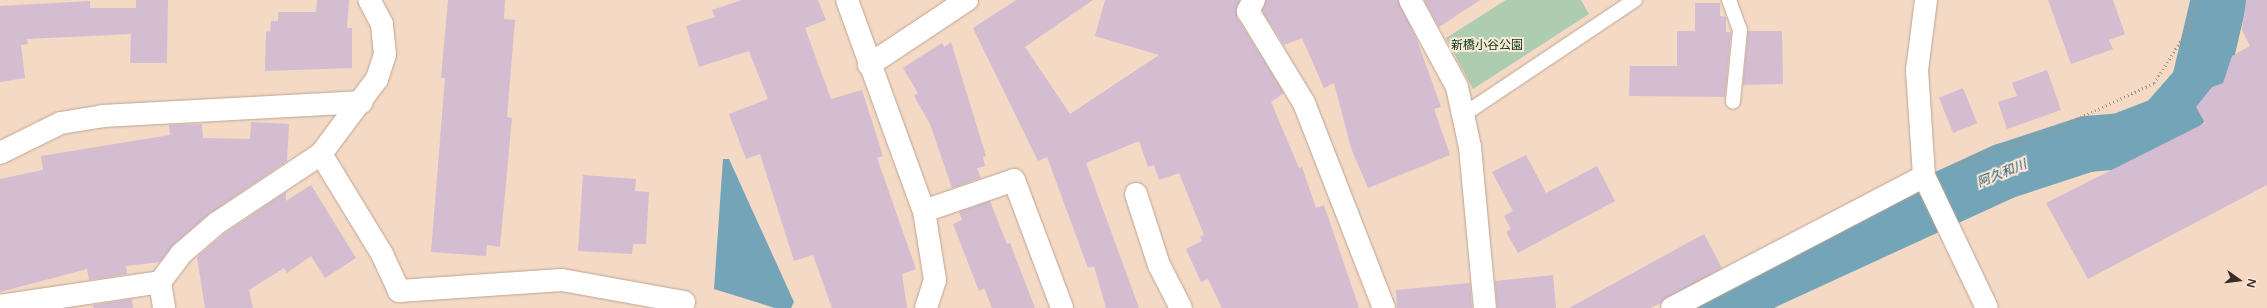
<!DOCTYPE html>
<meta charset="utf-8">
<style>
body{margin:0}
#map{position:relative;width:2267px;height:308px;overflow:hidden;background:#f4d9c5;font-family:"Varela Round","Noto Sans JP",sans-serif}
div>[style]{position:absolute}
.green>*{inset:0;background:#adccb0}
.water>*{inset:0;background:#73a4b7}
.river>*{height:56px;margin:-28px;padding:0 28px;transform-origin:28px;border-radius:28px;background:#73a4b7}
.building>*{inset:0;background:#d4bcd1;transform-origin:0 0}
.path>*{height:2.5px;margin-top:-1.25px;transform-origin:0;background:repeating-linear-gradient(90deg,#a59283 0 1px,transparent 0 4px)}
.roads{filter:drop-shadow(0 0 1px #bda491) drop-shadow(0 0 1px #bda491)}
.service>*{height:14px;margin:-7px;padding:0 7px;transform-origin:7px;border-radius:7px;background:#fff}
.minor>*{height:22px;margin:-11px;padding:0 11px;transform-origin:11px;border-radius:11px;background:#fff}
span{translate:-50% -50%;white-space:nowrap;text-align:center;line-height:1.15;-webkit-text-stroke:4px #fde7d7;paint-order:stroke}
.park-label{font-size:12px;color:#003a11}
.water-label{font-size:13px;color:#1d5d72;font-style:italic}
.north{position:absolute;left:2219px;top:260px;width:40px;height:40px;-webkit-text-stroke:3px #fde7d7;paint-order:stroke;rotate:104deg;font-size:11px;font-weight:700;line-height:16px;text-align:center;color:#372d26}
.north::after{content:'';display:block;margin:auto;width:14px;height:18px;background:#372d26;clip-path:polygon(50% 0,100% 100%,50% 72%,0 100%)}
</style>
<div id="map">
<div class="green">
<div style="clip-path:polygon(1506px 0,1581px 0,1589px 14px,1473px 89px,1446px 38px)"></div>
</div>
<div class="water">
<div style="clip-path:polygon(723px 159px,729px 159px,794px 302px,791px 308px,775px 308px,714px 289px)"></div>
</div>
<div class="river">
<div style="left:1723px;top:308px;width:45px;rotate:-33.3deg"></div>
<div style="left:1761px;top:283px;width:268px;rotate:-24.7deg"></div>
<div style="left:2005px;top:171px;width:86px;rotate:-18.2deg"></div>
<div style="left:2087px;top:144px;width:34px;rotate:-5deg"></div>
<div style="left:2121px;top:141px;width:47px;rotate:-21.1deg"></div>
<div style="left:2165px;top:124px;width:52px;rotate:-48.9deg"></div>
<div style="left:2199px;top:85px;width:87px;rotate:-76.8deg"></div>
</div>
<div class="building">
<div style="clip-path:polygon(136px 0,168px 0,167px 63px,130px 63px,131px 34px,27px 39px,28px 44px,21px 45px,25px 78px,0 82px,0 6px,90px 1px,90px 8px,136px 8px)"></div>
<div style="clip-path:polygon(317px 0,349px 0,347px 28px,352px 28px,352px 68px,265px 71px,266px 31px,270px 32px,271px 21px,278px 21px,278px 12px,316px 12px)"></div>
<div style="clip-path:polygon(448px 0,505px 0,504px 19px,515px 20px,507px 117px,512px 118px,500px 247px,487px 245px,486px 256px,431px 252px,445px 78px,441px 78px)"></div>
<div style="clip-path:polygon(742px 0,818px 0,826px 20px,805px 28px,831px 99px,862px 90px,883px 156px,877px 158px,916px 269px,902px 274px,907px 308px,832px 308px,813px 255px,794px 261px,760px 154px,746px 159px,729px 114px,768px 99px,749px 51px,699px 67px,686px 26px,715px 17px,712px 10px)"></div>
<div style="clip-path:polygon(1016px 0,1093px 0,1025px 47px,1070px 114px,1159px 55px,1095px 36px,1105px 0,1240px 0,1237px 17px,1284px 93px,1271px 102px,1299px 168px,1302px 167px,1316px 208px,1324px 205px,1359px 308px,1222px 308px,1208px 279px,1201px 282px,1186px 249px,1202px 241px,1200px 237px,1204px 235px,1179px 173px,1159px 180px,1154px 165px,1148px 167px,1139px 141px,1086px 163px,1139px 308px,1106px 308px,1094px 266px,1088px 268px,1047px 157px,1038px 161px,973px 28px)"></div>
<div style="clip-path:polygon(1266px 0,1398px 0,1417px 40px,1441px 107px,1434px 109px,1450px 155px,1368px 188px,1351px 148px,1334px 83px,1324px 88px,1302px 38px,1284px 45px,1262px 11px)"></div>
<div style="clip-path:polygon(1424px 0,1480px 0,1439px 27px)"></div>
<div style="clip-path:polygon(2048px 0,2113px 0,2125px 34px,2109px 40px,2113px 49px,2071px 64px)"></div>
<div style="clip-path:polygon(2246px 0,2267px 0,2267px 185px,2088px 279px,2046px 203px,2205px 123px,2196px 107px,2212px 87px,2223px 83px,2232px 56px,2250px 46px,2242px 30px)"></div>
<div style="clip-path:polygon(1695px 3px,1720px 3px,1720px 16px,1726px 17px,1726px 32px,1731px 32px,1725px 97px,1629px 96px,1630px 66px,1677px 66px,1677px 31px,1695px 31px)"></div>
<div style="clip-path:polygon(1748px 31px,1782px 31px,1783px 84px,1743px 85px)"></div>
<div style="clip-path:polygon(951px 42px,986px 156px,983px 157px,985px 166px,977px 168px,981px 178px,952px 188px,930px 124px,914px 96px,918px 93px,903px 68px,942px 43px,944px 47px)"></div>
<div style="clip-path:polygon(2047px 70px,2061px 110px,2007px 129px,1998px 102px,2017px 96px,2012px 83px)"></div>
<div style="left:1963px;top:88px;width:38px;height:26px;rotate:68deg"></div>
<div style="clip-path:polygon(251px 122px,289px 124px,287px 161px,209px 214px,173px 245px,160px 262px,126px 266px,127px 274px,89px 280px,87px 269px,0 292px,0 179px,43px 170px,41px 156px,170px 135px,169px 125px,202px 124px,203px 138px,250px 139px)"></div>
<div style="clip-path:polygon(1526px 155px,1546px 193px,1597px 166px,1615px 201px,1518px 253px,1506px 232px,1511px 229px,1504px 216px,1513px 211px,1492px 172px)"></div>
<div style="clip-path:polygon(583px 175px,636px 179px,635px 191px,649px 192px,646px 244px,633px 244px,632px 254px,578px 251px)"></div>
<div style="clip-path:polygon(311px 185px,356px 258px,325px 278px,311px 256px,287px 273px,284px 268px,249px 290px,253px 308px,205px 308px,197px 257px,225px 233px,286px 192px,286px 201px)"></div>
<div style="clip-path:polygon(990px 201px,1007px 244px,1010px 243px,1035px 308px,992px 308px,984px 288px,979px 291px,953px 224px,962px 220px,959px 212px)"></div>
<div style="clip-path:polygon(1704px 234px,1722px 268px,1661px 303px,1650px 308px,1569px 308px)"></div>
<div style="clip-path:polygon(1553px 275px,1556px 308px,1497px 308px,1495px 281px)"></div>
<div style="clip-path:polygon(1470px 283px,1472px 308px,1397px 308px,1396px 290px)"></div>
<div style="clip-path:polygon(132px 299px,133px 308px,94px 308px,93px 305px)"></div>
</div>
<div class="path">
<div style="left:1951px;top:166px;width:110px;rotate:-19.6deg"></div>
<div style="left:2055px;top:129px;width:109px;rotate:-24.9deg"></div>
<div style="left:2154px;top:83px;width:60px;rotate:-57.9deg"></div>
<div style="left:2186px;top:32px;width:34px;rotate:-73deg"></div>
</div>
<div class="roads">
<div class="service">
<div style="left:1729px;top:0;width:32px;rotate:70deg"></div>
<div style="left:1740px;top:30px;width:72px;rotate:95.6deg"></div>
<div style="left:1463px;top:115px;width:207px;rotate:-33.8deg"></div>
</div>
<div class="minor">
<div style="left:847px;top:0;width:225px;rotate:70deg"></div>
<div style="left:924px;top:211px;width:70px;rotate:80.9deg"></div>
<div style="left:935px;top:280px;width:29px;rotate:108deg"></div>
<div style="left:1254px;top:0;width:13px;rotate:119deg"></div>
<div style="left:1248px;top:11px;width:108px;rotate:58.7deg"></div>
<div style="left:1304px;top:103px;width:220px;rotate:68.7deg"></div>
<div style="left:1410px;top:0;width:99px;rotate:61.6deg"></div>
<div style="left:1457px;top:87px;width:61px;rotate:77.8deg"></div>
<div style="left:1470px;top:147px;width:162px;rotate:84.7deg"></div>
<div style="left:1926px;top:0;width:71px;rotate:97.3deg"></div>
<div style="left:1917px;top:70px;width:106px;rotate:86.2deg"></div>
<div style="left:1924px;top:176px;width:146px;rotate:64.5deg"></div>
<div style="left:869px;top:65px;width:118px;rotate:-33.6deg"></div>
<div style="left:0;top:153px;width:68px;rotate:-26.2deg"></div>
<div style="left:61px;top:123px;width:44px;rotate:-9.2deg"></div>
<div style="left:104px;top:116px;width:258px;rotate:-3.1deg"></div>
<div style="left:321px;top:154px;width:117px;rotate:58.6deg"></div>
<div style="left:382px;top:254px;width:41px;rotate:65.3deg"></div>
<div style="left:399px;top:291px;width:163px;rotate:-3.9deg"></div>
<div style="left:562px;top:280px;width:124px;rotate:10.2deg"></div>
<div style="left:1136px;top:194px;width:75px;rotate:72.1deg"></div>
<div style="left:1159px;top:265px;width:48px;rotate:62.9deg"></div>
<div style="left:924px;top:211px;width:95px;rotate:-19deg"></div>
<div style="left:1014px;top:180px;width:137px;rotate:69.4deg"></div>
<div style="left:160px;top:282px;width:26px;rotate:81deg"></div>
<div style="left:0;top:306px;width:162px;rotate:-8.5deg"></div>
<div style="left:160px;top:282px;width:35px;rotate:-53deg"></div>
<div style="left:181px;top:254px;width:48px;rotate:-40.7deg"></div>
<div style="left:217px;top:223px;width:125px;rotate:-33.6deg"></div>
<div style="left:321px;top:154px;width:94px;rotate:-53.3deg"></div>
<div style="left:377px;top:79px;width:26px;rotate:-72deg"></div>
<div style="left:385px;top:54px;width:30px;rotate:-96deg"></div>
<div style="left:382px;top:24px;width:27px;rotate:-118deg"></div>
<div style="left:1672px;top:308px;width:284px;rotate:-27.6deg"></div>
</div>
</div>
<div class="park-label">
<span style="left:1487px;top:46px">新橋小谷公園</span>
</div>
<div class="water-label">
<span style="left:2002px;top:174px;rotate:-22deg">阿久和川</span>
</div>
<div class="north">N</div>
</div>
